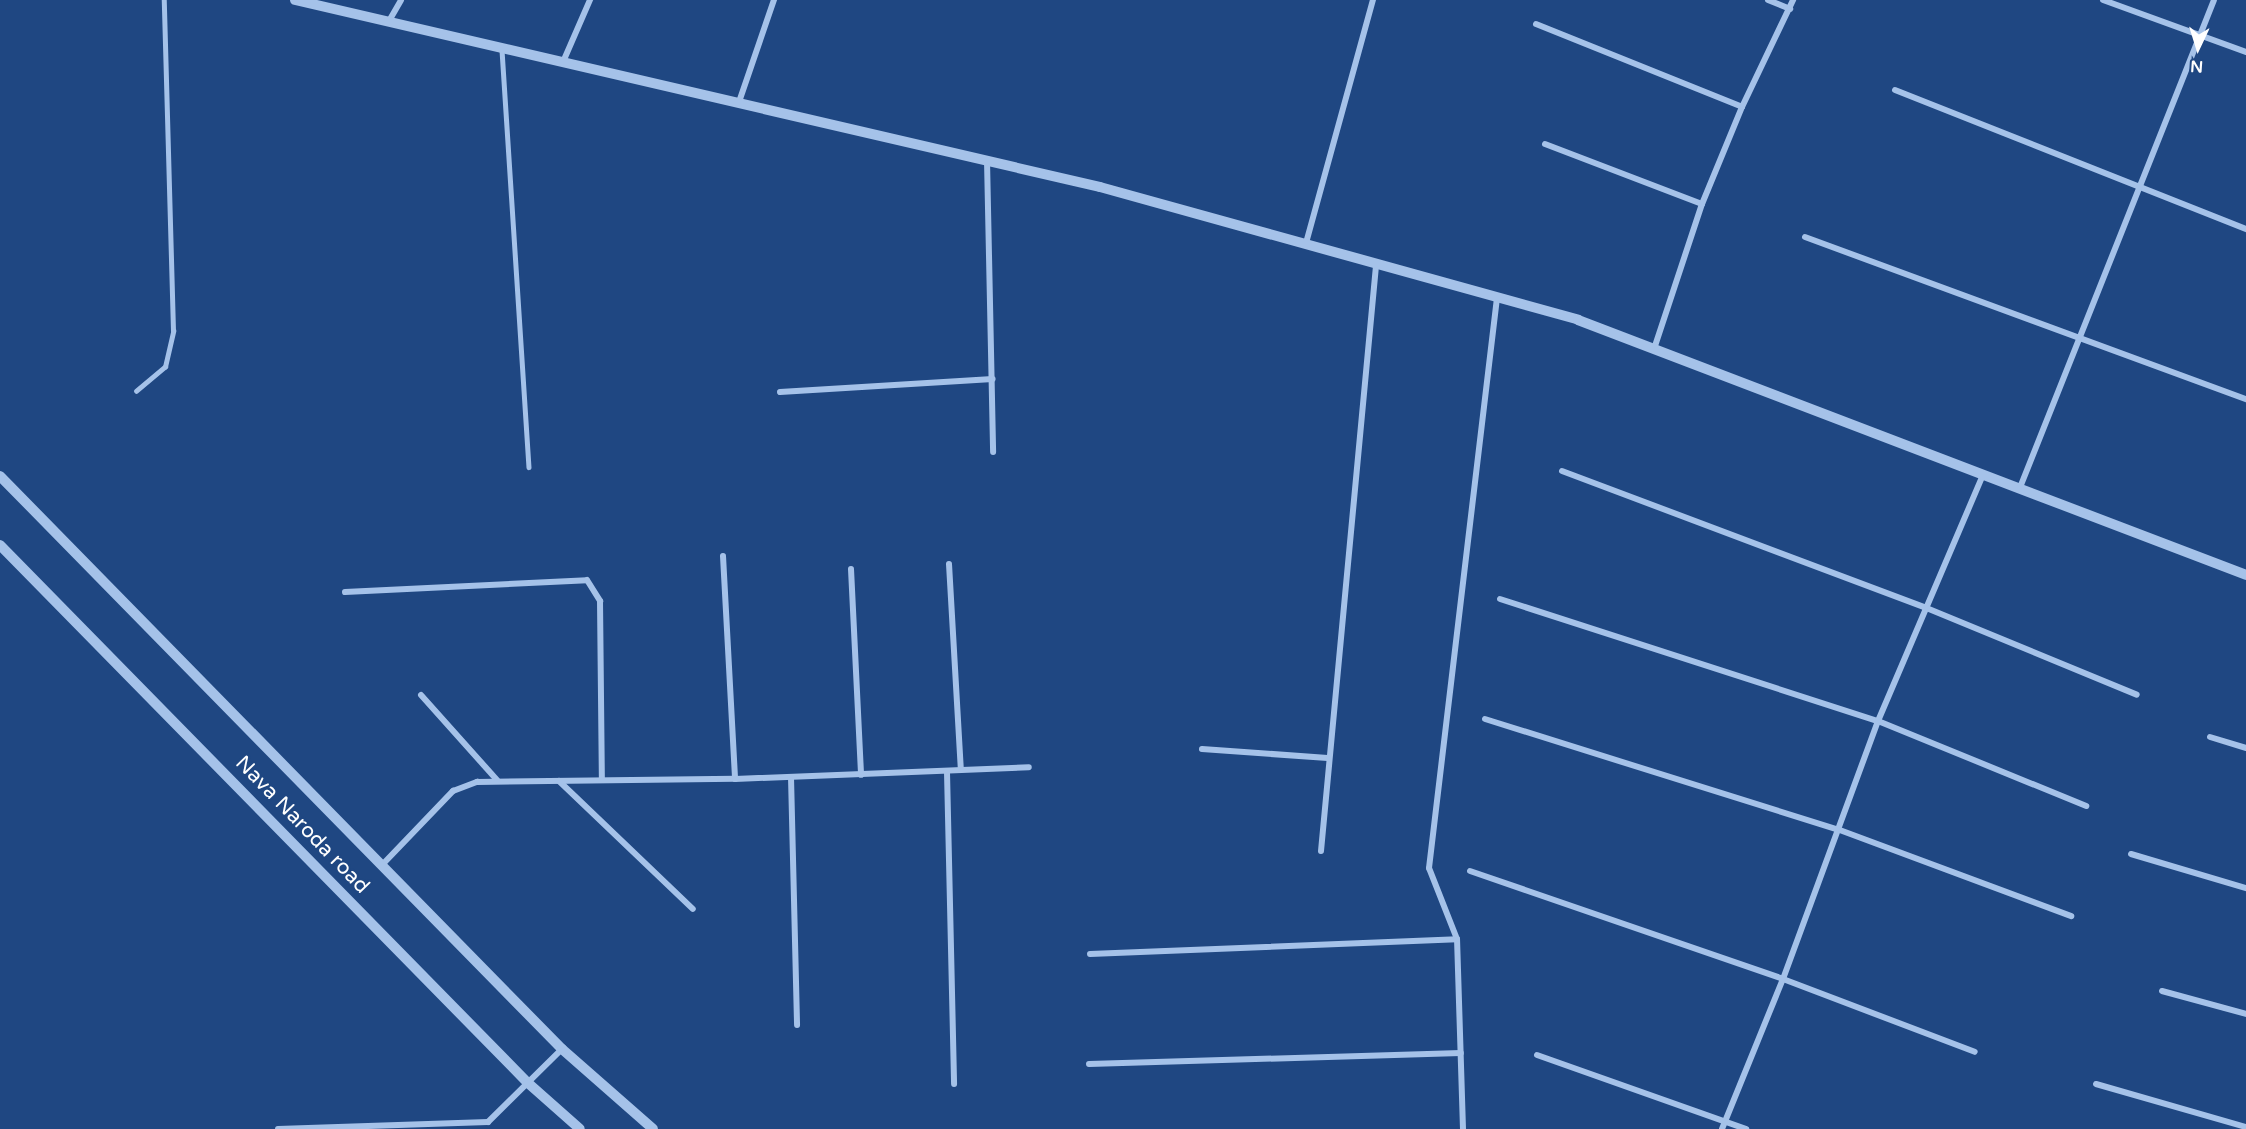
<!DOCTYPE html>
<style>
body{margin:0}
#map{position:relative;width:2246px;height:1129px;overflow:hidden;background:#1f4782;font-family:"Varela Round",sans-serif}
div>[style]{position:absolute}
.service>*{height:4.5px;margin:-2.25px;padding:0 2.25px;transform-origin:2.25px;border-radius:2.25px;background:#a5c2e9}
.minor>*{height:6px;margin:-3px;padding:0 3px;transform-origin:3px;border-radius:3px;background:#a5c2e9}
.tertiary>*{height:10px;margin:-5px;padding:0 5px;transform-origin:5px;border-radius:5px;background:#a5c2e9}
span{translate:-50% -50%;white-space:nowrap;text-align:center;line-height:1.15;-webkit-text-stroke:4.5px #1f4782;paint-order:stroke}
.street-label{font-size:21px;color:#fff}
.north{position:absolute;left:2168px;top:18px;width:60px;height:60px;-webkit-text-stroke:4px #1f4782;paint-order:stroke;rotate:184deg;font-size:16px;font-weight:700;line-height:24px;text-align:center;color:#fff}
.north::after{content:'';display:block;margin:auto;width:21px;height:27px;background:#fff;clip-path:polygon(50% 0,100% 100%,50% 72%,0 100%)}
</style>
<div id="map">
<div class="service">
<div style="left:502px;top:50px;width:418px;rotate:86.3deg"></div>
<div style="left:136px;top:391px;width:38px;rotate:-40deg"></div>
<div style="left:165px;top:367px;width:37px;rotate:-77deg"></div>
<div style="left:173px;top:331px;width:331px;rotate:-91.6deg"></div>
</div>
<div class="minor">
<div style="left:1768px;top:0;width:24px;rotate:22deg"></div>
<div style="left:2103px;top:0;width:152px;rotate:20deg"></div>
<div style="left:389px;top:21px;width:24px;rotate:-60deg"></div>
<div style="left:1536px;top:24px;width:222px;rotate:21.9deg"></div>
<div style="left:563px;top:62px;width:68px;rotate:-66.5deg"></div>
<div style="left:1895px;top:90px;width:378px;rotate:21.6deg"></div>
<div style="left:739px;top:102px;width:108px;rotate:-71.1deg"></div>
<div style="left:1545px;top:144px;width:168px;rotate:20.9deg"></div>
<div style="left:987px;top:160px;width:292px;rotate:88.8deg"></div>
<div style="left:1805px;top:237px;width:470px;rotate:20.2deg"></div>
<div style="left:1306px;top:243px;width:252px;rotate:-74.6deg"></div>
<div style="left:1654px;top:349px;width:153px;rotate:-71.7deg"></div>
<div style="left:1702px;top:204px;width:105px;rotate:-67.6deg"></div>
<div style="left:1742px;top:107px;width:119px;rotate:-64.5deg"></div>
<div style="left:780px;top:392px;width:213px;rotate:-3.5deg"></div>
<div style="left:1562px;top:471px;width:387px;rotate:20.6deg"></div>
<div style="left:1924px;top:607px;width:230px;rotate:22.4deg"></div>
<div style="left:2019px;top:490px;width:527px;rotate:-68.3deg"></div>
<div style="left:723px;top:556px;width:223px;rotate:86.9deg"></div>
<div style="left:949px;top:564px;width:206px;rotate:86.7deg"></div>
<div style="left:851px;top:569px;width:206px;rotate:87.2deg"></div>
<div style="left:345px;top:592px;width:242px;rotate:-2.8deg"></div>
<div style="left:587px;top:580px;width:25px;rotate:58deg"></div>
<div style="left:600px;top:601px;width:179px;rotate:89.4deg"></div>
<div style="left:1500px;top:599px;width:397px;rotate:17.9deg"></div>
<div style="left:1878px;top:721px;width:225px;rotate:22.2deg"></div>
<div style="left:421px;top:695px;width:114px;rotate:48.2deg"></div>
<div style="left:1485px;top:719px;width:369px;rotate:17.4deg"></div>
<div style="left:1837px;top:829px;width:250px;rotate:20.4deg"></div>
<div style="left:2210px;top:737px;width:38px;rotate:17deg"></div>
<div style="left:1202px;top:749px;width:126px;rotate:4.1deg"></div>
<div style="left:947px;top:772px;width:312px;rotate:88.7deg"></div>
<div style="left:791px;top:777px;width:248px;rotate:88.6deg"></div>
<div style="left:559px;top:781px;width:185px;rotate:43.7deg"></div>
<div style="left:1321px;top:851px;width:588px;rotate:-84.63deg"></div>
<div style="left:2131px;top:854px;width:120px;rotate:16.5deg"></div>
<div style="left:382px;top:865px;width:103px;rotate:-46.2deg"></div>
<div style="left:453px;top:791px;width:26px;rotate:-21deg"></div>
<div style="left:477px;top:782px;width:258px;rotate:-0.7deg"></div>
<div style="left:735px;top:779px;width:294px;rotate:-2.3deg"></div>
<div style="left:1470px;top:871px;width:331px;rotate:19deg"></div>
<div style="left:1783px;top:979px;width:205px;rotate:20.8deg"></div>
<div style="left:1090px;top:954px;width:367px;rotate:-2.3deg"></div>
<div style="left:2162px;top:991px;width:87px;rotate:15.3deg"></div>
<div style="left:1537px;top:1055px;width:222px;rotate:19.5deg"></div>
<div style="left:1089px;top:1064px;width:372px;rotate:-1.7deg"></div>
<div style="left:2096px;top:1084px;width:156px;rotate:16deg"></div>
<div style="left:278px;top:1129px;width:210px;rotate:-1.9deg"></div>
<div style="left:488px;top:1122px;width:104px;rotate:-44.6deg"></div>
<div style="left:1463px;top:1129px;width:190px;rotate:-91.8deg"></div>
<div style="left:1457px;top:939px;width:76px;rotate:-111.5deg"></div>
<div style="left:1429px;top:868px;width:574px;rotate:-83.2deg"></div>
<div style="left:1722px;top:1129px;width:162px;rotate:-67.9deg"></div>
<div style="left:1783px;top:979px;width:275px;rotate:-69.8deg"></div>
<div style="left:1878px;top:721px;width:267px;rotate:-66.9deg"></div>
</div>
<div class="tertiary">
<div style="left:295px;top:0;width:826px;rotate:13.08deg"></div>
<div style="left:1100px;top:187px;width:496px;rotate:15.5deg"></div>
<div style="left:1578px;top:320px;width:715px;rotate:20.89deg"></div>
<div style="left:0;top:476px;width:803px;rotate:45.56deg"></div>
<div style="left:562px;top:1049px;width:121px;rotate:41.3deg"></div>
<div style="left:0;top:545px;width:754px;rotate:45.54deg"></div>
<div style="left:528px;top:1083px;width:69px;rotate:41.5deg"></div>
</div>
<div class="street-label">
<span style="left:302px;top:825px;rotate:46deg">Nava Naroda road</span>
</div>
<div class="north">N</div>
</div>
